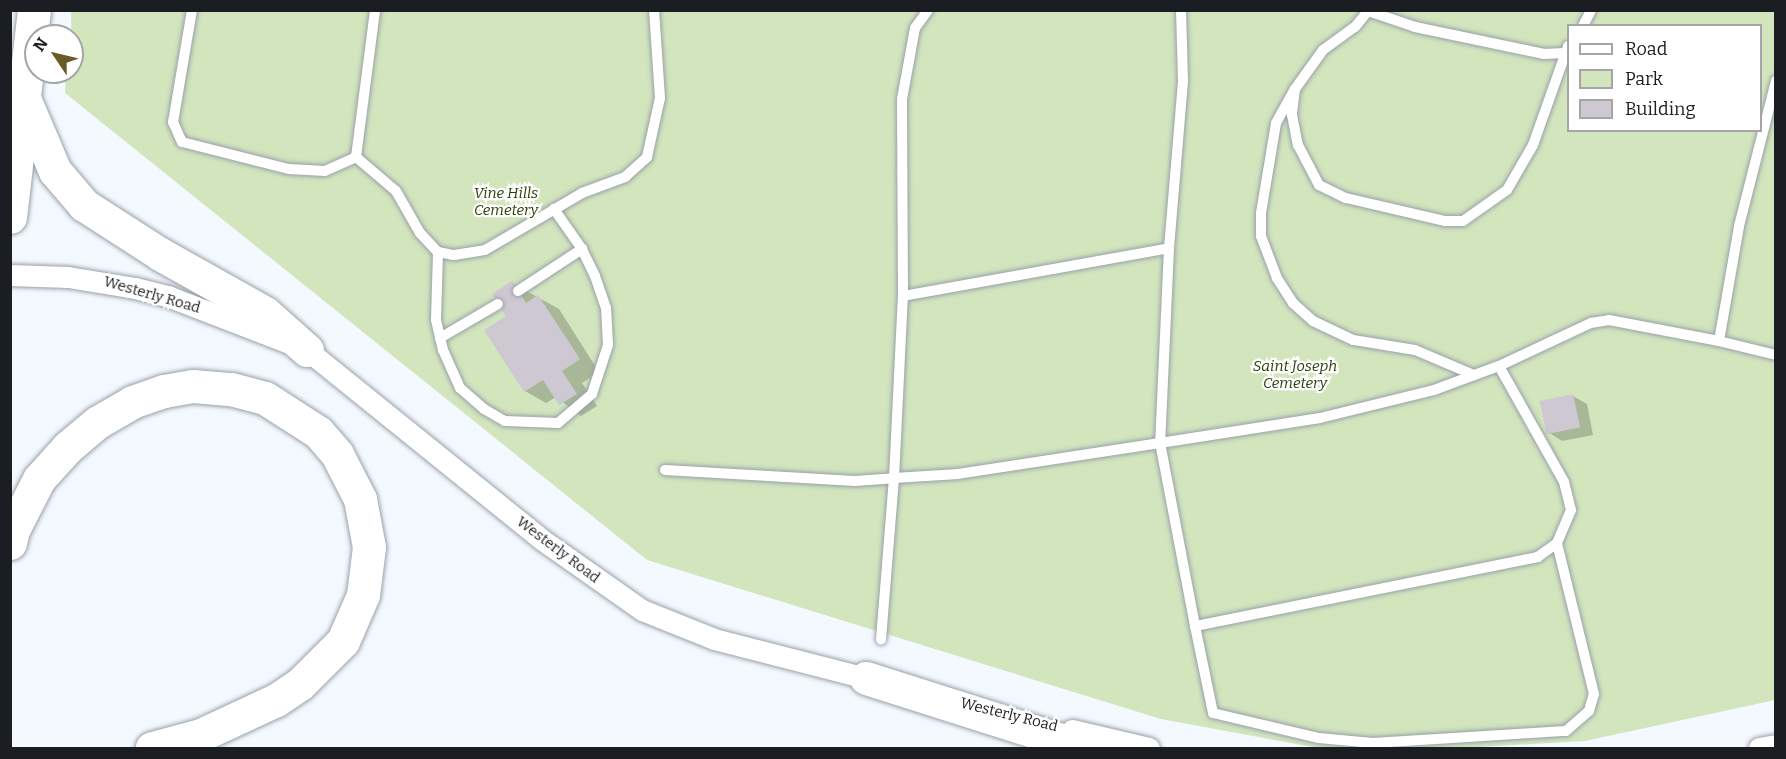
<!DOCTYPE html>
<style>
body{margin:0}
#map{position:relative;width:1786px;height:759px;overflow:hidden;background:#f3f9fe;font-family:Bitter,serif}
div>[style]{position:absolute}
.green>*{inset:0;background:#d2e5bd}
.shadow>*{inset:0;background:#0003}
.building>*{inset:0;background:#cec8d2;transform-origin:0 0}
.roads{filter:drop-shadow(0 0 2px #99a1aa) drop-shadow(0 0 2px #99a1aa)}
.service>*{height:10px;margin:-5px;padding:0 5px;transform-origin:5px;border-radius:5px;background:#fff}
.minor>*{height:21px;margin:-10.5px;padding:0 10.5px;transform-origin:10.5px;border-radius:10.5px;background:#fff}
.primary>*{height:33px;margin:-16.5px;padding:0 16.5px;transform-origin:16.5px;border-radius:16.5px;background:#fff}
.motorway>*{height:33px;margin:-16.5px;padding:0 16.5px;transform-origin:16.5px;border-radius:16.5px;background:#fff}
span{translate:-50% -50%;white-space:nowrap;text-align:center;line-height:1.15;-webkit-text-stroke:4.5px #fff;paint-order:stroke}
.park-label{font-size:15px;color:#2a3f08;font-style:italic}
.street-label{font-size:15px;color:#1a1d21}
.frame{position:absolute;inset:0;border:12px solid #1a1d21;pointer-events:none}
.legend{position:absolute;left:1567px;top:24px;width:195px;height:108px;box-sizing:border-box;background:#fff;border:2px solid #a3a5a6;margin:0;padding:8px 10px;list-style:none;font-size:18px;color:#1a1d21}
.legend li{display:flex;align-items:center;gap:12px;height:30px}
.legend b{width:30px;border:2px solid #a3a5a6}
.north{position:absolute;left:24px;top:24px;width:60px;height:60px;box-sizing:border-box;background:#fff;border:2px solid #a3a5a6;border-radius:50%;rotate:305deg;font-size:16px;font-weight:700;line-height:24px;text-align:center;color:#1a1d21}
.north::after{content:'';display:block;margin:auto;width:21px;height:27px;background:#6a5a28;clip-path:polygon(50% 0,100% 100%,50% 72%,0 100%)}
</style>
<div id="map">
<div class="green">
<div style="clip-path:polygon(evenodd,71px 10px,1775px 11px,1775px 700px,1585px 741px,1462px 748px,1318px 748px,1161px 719px,647px 560px,65px 93px,66px 72px,72px 72px,71px 10px,1568px 26px,1760px 26px,1760px 130px,1568px 130px,1568px 26px)"></div>
</div>
<div class="shadow">
<div style="clip-path:polygon(512px 283px,559px 309px,599px 372px,582px 383px,597px 406px,581px 416px,556px 397px,546px 403px,525px 391px,508px 316px)"></div>
<div style="clip-path:polygon(1573px 396px,1587px 404px,1593px 435px,1562px 441px,1548px 432px)"></div>
</div>
<div class="building">
<div style="clip-path:polygon(512px 281px,526px 303px,538px 295px,580px 359px,562px 371px,577px 394px,559px 405px,543px 380px,524px 392px,484px 330px,506px 316px,492px 294px)"></div>
<div style="left:1573px;top:394px;width:34px;height:34px;rotate:78deg"></div>
</div>
<div class="roads">
<div class="service">
<div style="left:192px;top:10px;width:114px;rotate:99.6deg"></div>
<div style="left:173px;top:122px;width:22px;rotate:66deg"></div>
<div style="left:182px;top:142px;width:110px;rotate:14.2deg"></div>
<div style="left:289px;top:169px;width:36px;rotate:3deg"></div>
<div style="left:325px;top:171px;width:34px;rotate:-24deg"></div>
<div style="left:356px;top:157px;width:52px;rotate:40.4deg"></div>
<div style="left:396px;top:191px;width:48px;rotate:60.3deg"></div>
<div style="left:420px;top:233px;width:26px;rotate:47deg"></div>
<div style="left:438px;top:252px;width:16px;rotate:11deg"></div>
<div style="left:454px;top:255px;width:31px;rotate:-9deg"></div>
<div style="left:485px;top:250px;width:113px;rotate:-30.4deg"></div>
<div style="left:582px;top:193px;width:46px;rotate:-20.4deg"></div>
<div style="left:625px;top:177px;width:30px;rotate:-42deg"></div>
<div style="left:647px;top:157px;width:60px;rotate:-77.6deg"></div>
<div style="left:660px;top:98px;width:88px;rotate:-93.9deg"></div>
<div style="left:1371px;top:12px;width:46px;rotate:18.8deg"></div>
<div style="left:1415px;top:27px;width:132px;rotate:11.8deg"></div>
<div style="left:1544px;top:54px;width:20px;rotate:-3deg"></div>
<div style="left:1583px;top:26px;width:18px;rotate:-63deg"></div>
<div style="left:1295px;top:89px;width:48px;rotate:-54.3deg"></div>
<div style="left:1323px;top:50px;width:39px;rotate:-36deg"></div>
<div style="left:1355px;top:27px;width:22px;rotate:-51deg"></div>
<div style="left:356px;top:157px;width:148px;rotate:-82.6deg"></div>
<div style="left:1169px;top:248px;width:168px;rotate:-85.2deg"></div>
<div style="left:1183px;top:81px;width:71px;rotate:-91.6deg"></div>
<div style="left:438px;top:252px;width:68px;rotate:91.7deg"></div>
<div style="left:436px;top:320px;width:31px;rotate:77deg"></div>
<div style="left:443px;top:350px;width:42px;rotate:65.9deg"></div>
<div style="left:460px;top:388px;width:32px;rotate:41deg"></div>
<div style="left:484px;top:409px;width:24px;rotate:30deg"></div>
<div style="left:505px;top:421px;width:53px;rotate:2.2deg"></div>
<div style="left:558px;top:423px;width:45px;rotate:-40.5deg"></div>
<div style="left:592px;top:394px;width:52px;rotate:-71.9deg"></div>
<div style="left:608px;top:345px;width:37px;rotate:-93deg"></div>
<div style="left:606px;top:308px;width:34px;rotate:-109deg"></div>
<div style="left:595px;top:276px;width:30px;rotate:-116deg"></div>
<div style="left:582px;top:249px;width:49px;rotate:-125deg"></div>
<div style="left:518px;top:291px;width:77px;rotate:-33.3deg"></div>
<div style="left:903px;top:296px;width:270px;rotate:-10.2deg"></div>
<div style="left:1169px;top:248px;width:195px;rotate:92.6deg"></div>
<div style="left:1160px;top:443px;width:204px;rotate:171.3deg"></div>
<div style="left:958px;top:474px;width:64px;rotate:176.4deg"></div>
<div style="left:894px;top:478px;width:182px;rotate:-87.2deg"></div>
<div style="left:903px;top:296px;width:197px;rotate:-90.3deg"></div>
<div style="left:902px;top:99px;width:72px;rotate:-79.6deg"></div>
<div style="left:915px;top:28px;width:22px;rotate:-54deg"></div>
<div style="left:440px;top:338px;width:67px;rotate:-30.4deg"></div>
<div style="left:1719px;top:341px;width:59px;rotate:13.8deg"></div>
<div style="left:1499px;top:366px;width:133px;rotate:60.7deg"></div>
<div style="left:1564px;top:482px;width:29px;rotate:76deg"></div>
<div style="left:1571px;top:510px;width:36px;rotate:113deg"></div>
<div style="left:1557px;top:543px;width:24px;rotate:144deg"></div>
<div style="left:1538px;top:557px;width:350px;rotate:168.6deg"></div>
<div style="left:1195px;top:626px;width:89px;rotate:78.3deg"></div>
<div style="left:1213px;top:713px;width:109px;rotate:13.3deg"></div>
<div style="left:1319px;top:738px;width:54px;rotate:5.3deg"></div>
<div style="left:1373px;top:743px;width:193px;rotate:-3.6deg"></div>
<div style="left:1566px;top:731px;width:30px;rotate:-41deg"></div>
<div style="left:1589px;top:711px;width:18px;rotate:-74deg"></div>
<div style="left:1594px;top:694px;width:155px;rotate:-103.8deg"></div>
<div style="left:1474px;top:375px;width:64px;rotate:-157deg"></div>
<div style="left:1415px;top:350px;width:63px;rotate:-170.8deg"></div>
<div style="left:1353px;top:340px;width:44px;rotate:-154.6deg"></div>
<div style="left:1313px;top:321px;width:27px;rotate:-138deg"></div>
<div style="left:1293px;top:303px;width:30px;rotate:-123deg"></div>
<div style="left:1277px;top:278px;width:45px;rotate:-110.9deg"></div>
<div style="left:1261px;top:236px;width:23px;rotate:-90deg"></div>
<div style="left:1261px;top:213px;width:91px;rotate:-80.5deg"></div>
<div style="left:1276px;top:123px;width:39px;rotate:-61deg"></div>
<div style="left:1295px;top:89px;width:26px;rotate:97deg"></div>
<div style="left:1292px;top:115px;width:31px;rotate:79deg"></div>
<div style="left:1298px;top:145px;width:45px;rotate:62.3deg"></div>
<div style="left:1319px;top:185px;width:30px;rotate:26deg"></div>
<div style="left:1346px;top:198px;width:102px;rotate:13.1deg"></div>
<div style="left:1445px;top:221px;width:18px"></div>
<div style="left:1463px;top:221px;width:54px;rotate:-35.2deg"></div>
<div style="left:1507px;top:190px;width:52px;rotate:-60deg"></div>
<div style="left:1533px;top:145px;width:105px;rotate:-70.5deg"></div>
<div style="left:665px;top:470px;width:190px;rotate:3.3deg"></div>
<div style="left:855px;top:481px;width:39px;rotate:-4deg"></div>
<div style="left:894px;top:478px;width:162px;rotate:94.6deg"></div>
<div style="left:1195px;top:626px;width:186px;rotate:-100.8deg"></div>
<div style="left:1160px;top:443px;width:162px;rotate:-8.9deg"></div>
<div style="left:1320px;top:418px;width:117px;rotate:-13.8deg"></div>
<div style="left:1434px;top:390px;width:69px;rotate:-20.3deg"></div>
<div style="left:1499px;top:366px;width:102px;rotate:-25.1deg"></div>
<div style="left:1591px;top:323px;width:18px;rotate:-9deg"></div>
<div style="left:1609px;top:320px;width:112px;rotate:10.8deg"></div>
<div style="left:1719px;top:341px;width:117px;rotate:-80.1deg"></div>
<div style="left:1739px;top:226px;width:150px;rotate:-75.7deg"></div>
</div>
<div class="minor">
<div style="left:10px;top:275px;width:58px;rotate:2deg"></div>
<div style="left:68px;top:277px;width:68px;rotate:9.3deg"></div>
<div style="left:135px;top:288px;width:36px;rotate:14deg"></div>
<div style="left:170px;top:297px;width:147px;rotate:21.1deg"></div>
<div style="left:307px;top:350px;width:301px;rotate:38.9deg"></div>
<div style="left:541px;top:539px;width:123px;rotate:35.1deg"></div>
<div style="left:642px;top:610px;width:78px;rotate:21.9deg"></div>
<div style="left:714px;top:639px;width:169px;rotate:14.4deg"></div>
<div style="left:1072px;top:730px;width:79px;rotate:13.2deg"></div>
<div style="left:1759px;top:748px;width:17px;rotate:-10deg"></div>
</div>
<div class="primary">
<div style="left:23px;top:96px;width:82px;rotate:66.9deg"></div>
<div style="left:55px;top:171px;width:45px;rotate:49.5deg"></div>
<div style="left:84px;top:205px;width:90px;rotate:32.8deg"></div>
<div style="left:160px;top:254px;width:120px;rotate:29.3deg"></div>
<div style="left:265px;top:313px;width:56px;rotate:41.4deg"></div>
<div style="left:10px;top:217px;width:208px;rotate:-83.4deg"></div>
</div>
<div class="motorway">
<div style="left:10px;top:543px;width:13px;rotate:-77deg"></div>
<div style="left:13px;top:530px;width:57px;rotate:-63deg"></div>
<div style="left:39px;top:479px;width:43px;rotate:-47.8deg"></div>
<div style="left:68px;top:447px;width:39px;rotate:-40deg"></div>
<div style="left:98px;top:422px;width:39px;rotate:-30deg"></div>
<div style="left:132px;top:402px;width:34px;rotate:-19deg"></div>
<div style="left:164px;top:391px;width:29px;rotate:-10deg"></div>
<div style="left:193px;top:386px;width:38px;rotate:5deg"></div>
<div style="left:231px;top:389px;width:35px;rotate:15deg"></div>
<div style="left:265px;top:398px;width:63px;rotate:32.7deg"></div>
<div style="left:318px;top:432px;width:29px;rotate:49deg"></div>
<div style="left:337px;top:454px;width:51px;rotate:62.9deg"></div>
<div style="left:360px;top:499px;width:49px;rotate:79.4deg"></div>
<div style="left:369px;top:547px;width:48px;rotate:97.1deg"></div>
<div style="left:363px;top:595px;width:50px;rotate:113.5deg"></div>
<div style="left:343px;top:641px;width:61px;rotate:135deg"></div>
<div style="left:300px;top:684px;width:29px;rotate:146deg"></div>
<div style="left:276px;top:700px;width:83px;rotate:155deg"></div>
<div style="left:201px;top:735px;width:51px;rotate:165.1deg"></div>
<div style="left:866px;top:678px;width:232px;rotate:17.6deg"></div>
</div>
</div>
<div class="park-label">
<span style="left:506px;top:202px">Vine Hills<br>Cemetery</span>
<span style="left:1295px;top:375px">Saint Joseph<br>Cemetery</span>
</div>
<div class="street-label">
<span style="left:152px;top:295px;rotate:16deg">Westerly Road</span>
<span style="left:558px;top:550px;rotate:37deg">Westerly Road</span>
<span style="left:1009px;top:715px;rotate:14deg">Westerly Road</span>
</div>
<div class="frame"></div>
<ul class="legend">
<li><b style="height:8px;background:#fff"></b>Road</li>
<li><b style="height:16px;background:#d2e5bd"></b>Park</li>
<li><b style="height:16px;background:#cec8d2"></b>Building</li>
</ul>
<div class="north">N</div>
</div>
